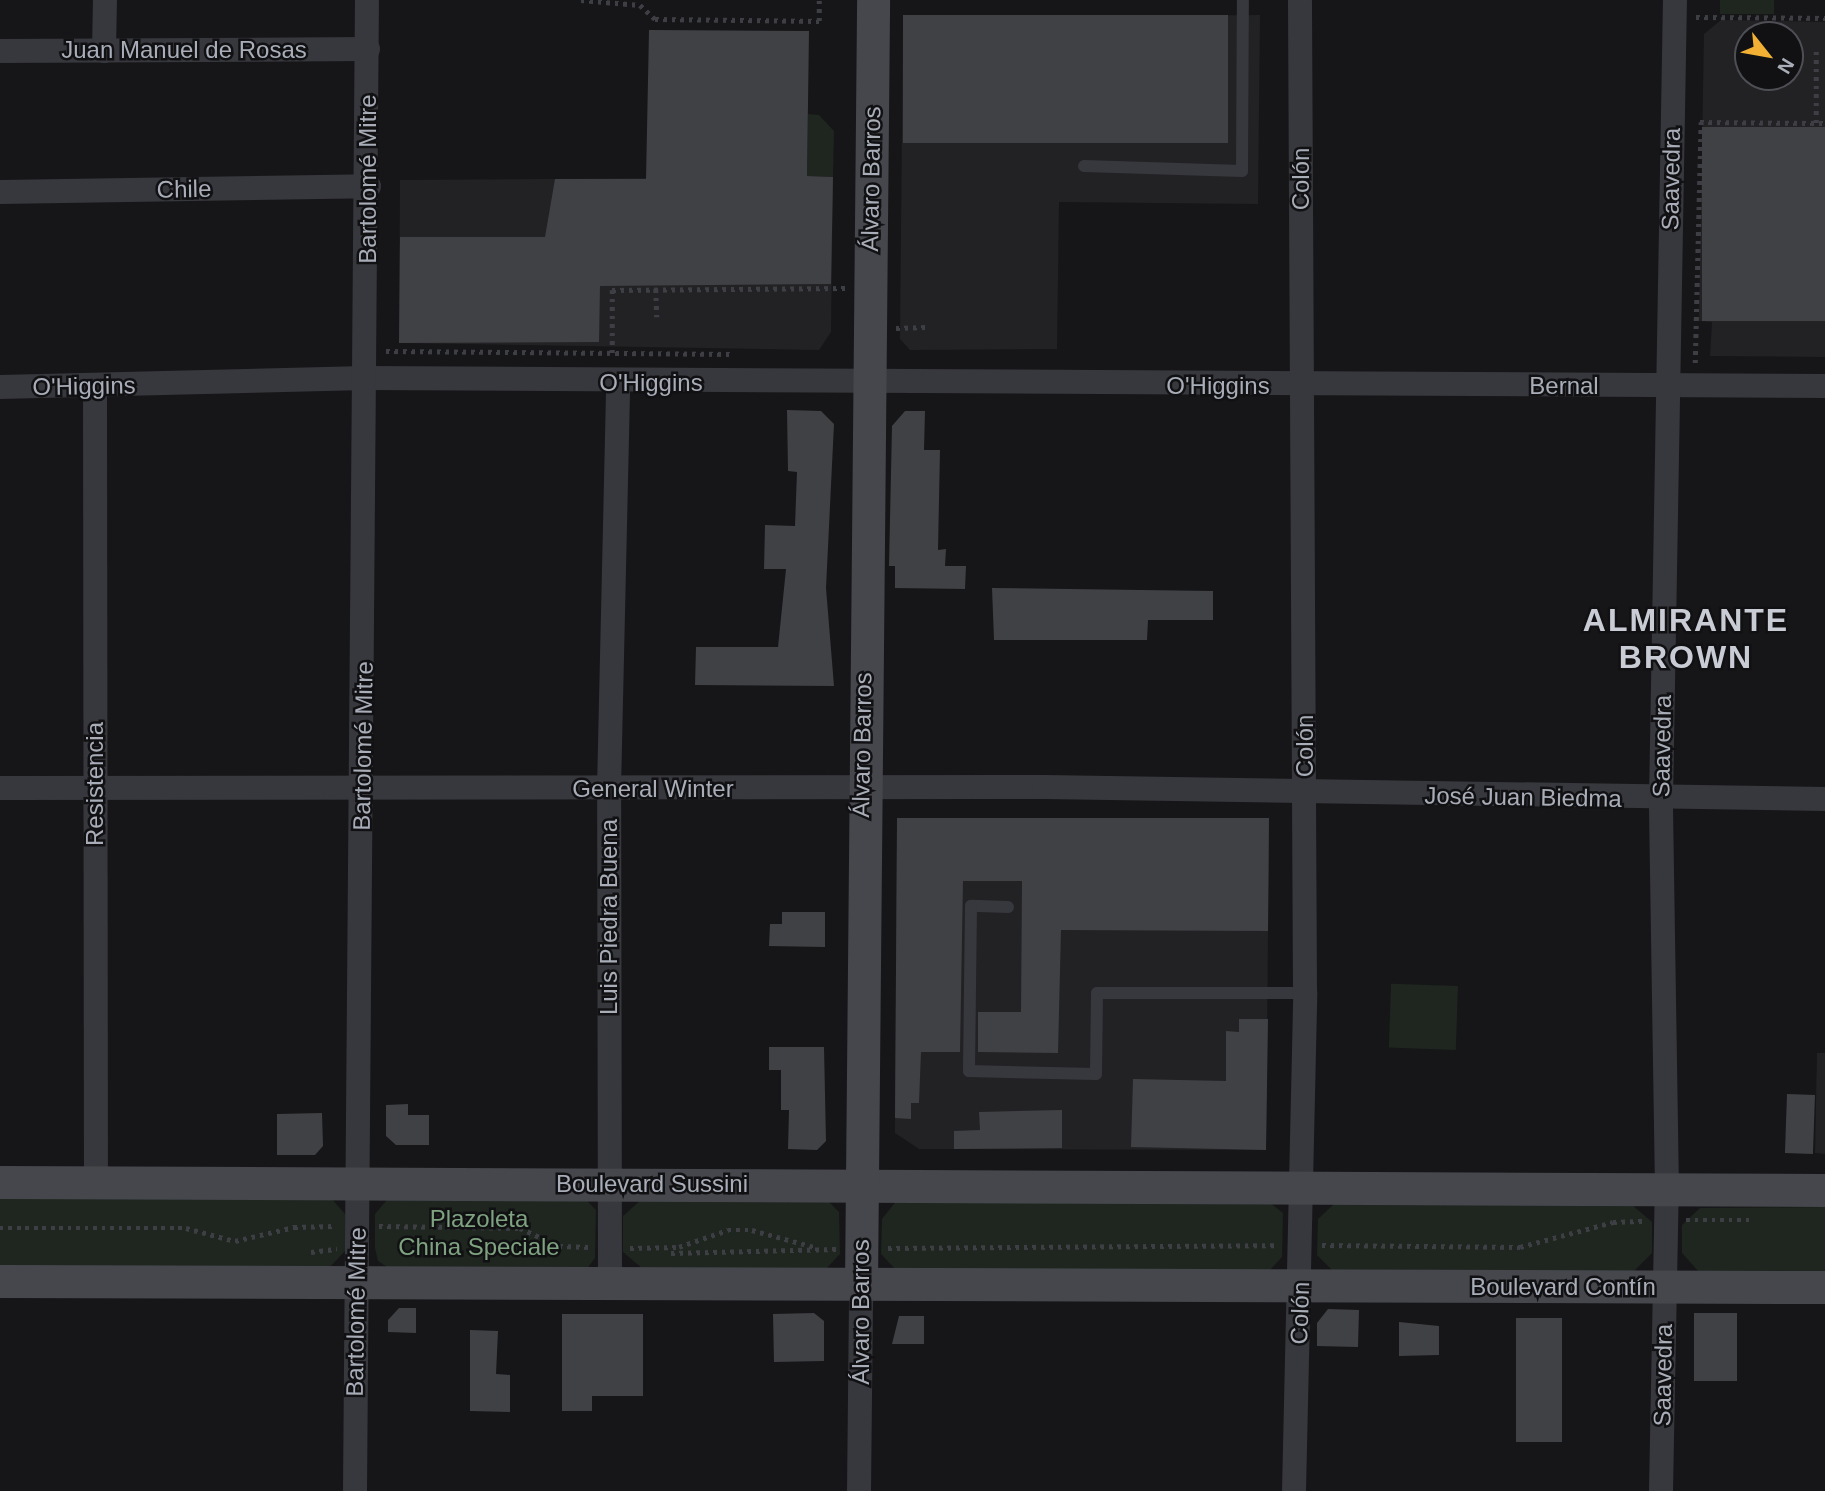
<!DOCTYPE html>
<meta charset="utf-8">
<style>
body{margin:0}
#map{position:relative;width:1825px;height:1491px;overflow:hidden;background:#161618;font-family:Arial,sans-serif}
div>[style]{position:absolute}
.built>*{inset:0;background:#222225}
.green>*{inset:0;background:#1e261f;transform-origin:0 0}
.building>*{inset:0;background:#404145;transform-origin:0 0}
.path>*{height:4.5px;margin-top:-2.25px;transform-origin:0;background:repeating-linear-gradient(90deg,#3d3f44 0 3.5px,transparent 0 8.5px)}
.lane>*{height:12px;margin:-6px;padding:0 6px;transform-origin:6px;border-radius:6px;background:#37383d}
.street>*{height:24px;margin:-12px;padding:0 12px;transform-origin:12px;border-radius:12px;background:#37383d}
.secondary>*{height:33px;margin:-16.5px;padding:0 16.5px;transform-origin:16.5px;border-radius:16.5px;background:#45474d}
span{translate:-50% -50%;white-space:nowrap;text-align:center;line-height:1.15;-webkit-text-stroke:5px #111113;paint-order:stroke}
.street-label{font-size:24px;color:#a8adb8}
.park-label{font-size:24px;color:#7fa381}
.district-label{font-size:32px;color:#c9ccd4;font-weight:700;letter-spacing:2px}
.north{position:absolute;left:1734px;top:21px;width:70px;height:70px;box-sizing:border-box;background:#111113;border:2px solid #4d4f55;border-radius:50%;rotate:121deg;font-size:19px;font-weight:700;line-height:28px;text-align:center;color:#a8adb8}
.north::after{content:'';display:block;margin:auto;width:24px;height:32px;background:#f2b134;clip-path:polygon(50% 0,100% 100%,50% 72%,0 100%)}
</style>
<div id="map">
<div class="built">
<div style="clip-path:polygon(1260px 15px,1258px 204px,1059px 202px,1057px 349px,910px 350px,900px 339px,903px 18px)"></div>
<div style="clip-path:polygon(evenodd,1721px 20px,1825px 22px,1825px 357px,1710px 356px,1712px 322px,1699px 321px,1704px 34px,1721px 20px,1748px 35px,1790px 35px,1790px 77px,1748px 77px,1748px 35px)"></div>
<div style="clip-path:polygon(833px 177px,831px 332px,819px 350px,399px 343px,400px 180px)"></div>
<div style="clip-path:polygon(897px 818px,1269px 818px,1266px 1150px,919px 1149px,895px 1133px)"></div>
<div style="clip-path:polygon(1817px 1053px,1825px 1053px,1825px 1154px,1815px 1153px)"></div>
</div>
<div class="green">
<div style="left:1720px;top:0;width:54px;height:14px"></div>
<div style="clip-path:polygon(808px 114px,819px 115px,834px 131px,833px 177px,807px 176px)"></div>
<div style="left:1458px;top:986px;width:64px;height:67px;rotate:92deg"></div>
<div style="clip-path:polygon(0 1195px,331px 1198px,345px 1214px,346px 1250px,329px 1268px,0 1269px)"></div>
<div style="clip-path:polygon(391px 1195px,586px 1200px,596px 1210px,595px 1258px,586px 1270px,390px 1269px,378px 1261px,375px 1248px,375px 1214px)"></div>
<div style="clip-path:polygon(643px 1198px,827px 1200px,839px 1212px,840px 1254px,826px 1269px,643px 1269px,623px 1252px,623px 1216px)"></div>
<div style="clip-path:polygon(897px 1200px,1269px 1202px,1283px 1213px,1282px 1257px,1269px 1271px,896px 1270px,881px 1254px,882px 1219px)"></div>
<div style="clip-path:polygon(1335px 1203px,1632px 1205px,1652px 1222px,1652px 1253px,1633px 1272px,1334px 1272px,1317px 1255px,1318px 1219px)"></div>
<div style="clip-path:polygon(1825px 1207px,1825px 1273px,1699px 1272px,1682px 1253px,1682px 1225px,1700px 1208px)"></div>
</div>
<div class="building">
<div style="left:1228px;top:15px;width:128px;height:325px;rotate:90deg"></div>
<div style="clip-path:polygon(649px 30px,809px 31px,807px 176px,833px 177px,831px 284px,600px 286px,599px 342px,399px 343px,400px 237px,545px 237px,555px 179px,646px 179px)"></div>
<div style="left:1702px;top:127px;width:123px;height:194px"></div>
<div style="clip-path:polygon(787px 410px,821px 411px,834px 424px,826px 588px,834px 686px,695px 685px,696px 647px,778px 647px,786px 569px,764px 569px,765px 525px,795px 526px,797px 472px,788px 471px)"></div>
<div style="clip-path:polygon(905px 411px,925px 411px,924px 450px,940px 450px,938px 550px,946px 549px,945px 566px,966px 566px,965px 589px,895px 588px,895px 566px,889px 566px,892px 426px)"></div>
<div style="clip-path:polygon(992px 588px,1213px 591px,1213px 620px,1148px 620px,1147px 640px,994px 640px)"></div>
<div style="clip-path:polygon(897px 818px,1269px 818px,1268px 931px,1061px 930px,1058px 1053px,978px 1052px,978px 1012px,1021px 1012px,1022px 881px,963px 881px,960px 1052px,921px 1052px,919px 1103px,911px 1103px,911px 1119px,895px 1118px)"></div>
<div style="clip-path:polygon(782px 912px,825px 912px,825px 947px,769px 946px,770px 924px,782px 924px)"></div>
<div style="clip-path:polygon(1239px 1019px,1268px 1019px,1266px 1150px,1131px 1147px,1133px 1079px,1226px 1081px,1226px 1031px,1239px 1032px)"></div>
<div style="clip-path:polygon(769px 1047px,824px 1047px,826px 1141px,817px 1150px,788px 1149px,789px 1110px,781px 1110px,781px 1070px,769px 1070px)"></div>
<div style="left:1787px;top:1094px;width:28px;height:59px;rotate:2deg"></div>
<div style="clip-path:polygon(408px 1104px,408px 1115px,429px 1115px,429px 1145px,396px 1145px,386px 1136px,386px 1105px)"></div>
<div style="clip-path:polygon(1062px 1110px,1062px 1148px,954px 1149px,954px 1131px,980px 1130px,979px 1112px)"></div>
<div style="clip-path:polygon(322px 1113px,323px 1146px,315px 1155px,277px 1155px,277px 1114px)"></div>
<div style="clip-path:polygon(399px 1308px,416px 1308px,416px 1333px,388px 1332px,388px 1320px)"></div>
<div style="clip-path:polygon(1328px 1309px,1359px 1310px,1358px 1347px,1317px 1346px,1317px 1323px)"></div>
<div style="clip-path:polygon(814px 1313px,824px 1321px,824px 1361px,774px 1362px,773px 1314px)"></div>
<div style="left:1694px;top:1313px;width:43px;height:68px"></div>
<div style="clip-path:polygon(562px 1314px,643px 1314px,643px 1396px,592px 1396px,592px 1411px,562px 1411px)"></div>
<div style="clip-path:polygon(899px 1316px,924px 1316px,924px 1344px,892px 1344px)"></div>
<div style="left:1516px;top:1318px;width:46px;height:124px"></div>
<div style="clip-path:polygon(1399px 1322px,1439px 1326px,1439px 1355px,1399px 1356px)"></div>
<div style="clip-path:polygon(470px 1330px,498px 1331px,496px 1374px,510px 1375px,510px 1412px,470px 1411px)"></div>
</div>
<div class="path">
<div style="left:581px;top:0;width:59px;rotate:4.8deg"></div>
<div style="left:640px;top:5px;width:21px;rotate:43deg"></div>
<div style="left:655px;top:19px;width:164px;rotate:0.7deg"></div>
<div style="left:819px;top:21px;width:21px;rotate:-90deg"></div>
<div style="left:1696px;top:17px;width:129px;rotate:0.4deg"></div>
<div style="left:1700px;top:122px;width:125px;rotate:0.5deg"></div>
<div style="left:1816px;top:123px;width:74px;rotate:-90deg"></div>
<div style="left:656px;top:289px;width:28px;rotate:88deg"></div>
<div style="left:896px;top:328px;width:31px;rotate:-2deg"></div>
<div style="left:386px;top:351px;width:345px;rotate:0.5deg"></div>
<div style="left:612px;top:353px;width:63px;rotate:-90deg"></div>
<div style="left:612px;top:290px;width:234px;rotate:-0.5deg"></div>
<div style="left:1695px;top:363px;width:241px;rotate:-88.6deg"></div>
<div style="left:1686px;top:1220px;width:65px"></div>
<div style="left:379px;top:1226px;width:141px;rotate:0.8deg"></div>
<div style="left:520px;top:1228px;width:43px;rotate:24.8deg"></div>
<div style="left:559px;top:1246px;width:31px;rotate:2deg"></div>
<div style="left:0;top:1228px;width:186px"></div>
<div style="left:186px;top:1228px;width:51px;rotate:14.9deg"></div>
<div style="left:235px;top:1241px;width:61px;rotate:-13.3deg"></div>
<div style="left:294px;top:1227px;width:41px;rotate:-1.4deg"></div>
<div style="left:1322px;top:1245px;width:198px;rotate:0.6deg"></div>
<div style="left:1520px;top:1247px;width:96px;rotate:-15deg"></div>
<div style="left:1613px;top:1222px;width:33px;rotate:-2deg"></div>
<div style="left:630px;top:1248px;width:49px;rotate:-1.2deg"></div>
<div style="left:679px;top:1247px;width:52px;rotate:-19.1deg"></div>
<div style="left:728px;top:1230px;width:24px"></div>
<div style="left:752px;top:1230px;width:68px;rotate:15.3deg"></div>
<div style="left:888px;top:1248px;width:390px;rotate:-0.4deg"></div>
<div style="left:311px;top:1252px;width:26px;rotate:-7deg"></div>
<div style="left:671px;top:1253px;width:166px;rotate:-1.4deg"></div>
</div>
<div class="lane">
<div style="left:1084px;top:166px;width:158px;rotate:1.8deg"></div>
<div style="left:1242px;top:171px;width:171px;rotate:-89.7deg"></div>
<div style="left:1008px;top:907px;width:37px;rotate:-178deg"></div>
<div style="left:971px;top:906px;width:165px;rotate:90.7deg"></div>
<div style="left:969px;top:1071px;width:127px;rotate:1.4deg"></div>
<div style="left:1096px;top:1074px;width:81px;rotate:-89.3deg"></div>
<div style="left:1097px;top:993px;width:208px"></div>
</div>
<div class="street">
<div style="left:0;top:51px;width:368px;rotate:-0.3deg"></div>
<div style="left:104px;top:51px;width:51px;rotate:-88.9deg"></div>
<div style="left:0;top:192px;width:369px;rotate:-0.9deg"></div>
<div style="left:95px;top:386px;width:796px;rotate:89.93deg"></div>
<div style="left:0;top:387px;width:366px;rotate:-1.4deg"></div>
<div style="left:366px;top:378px;width:1459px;rotate:0.31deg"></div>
<div style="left:0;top:788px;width:1044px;rotate:-0.05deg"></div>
<div style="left:1044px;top:787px;width:781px;rotate:0.88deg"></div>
<div style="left:610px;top:1283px;width:494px;rotate:-90.1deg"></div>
<div style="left:609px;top:789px;width:406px;rotate:-88.7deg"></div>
<div style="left:355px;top:1491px;width:1491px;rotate:-89.54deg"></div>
<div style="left:859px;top:1491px;width:206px;rotate:-89.4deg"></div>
<div style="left:1294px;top:1491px;width:498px;rotate:-88.7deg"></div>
<div style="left:1305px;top:993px;width:993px;rotate:-90.29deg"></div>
<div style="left:1661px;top:1491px;width:301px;rotate:-88.9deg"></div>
<div style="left:1667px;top:1190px;width:390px;rotate:-90.9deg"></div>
<div style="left:1661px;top:800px;width:800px;rotate:-89deg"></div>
</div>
<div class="secondary">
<div style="left:0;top:1182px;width:1825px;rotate:0.25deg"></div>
<div style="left:0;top:1281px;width:1825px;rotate:0.19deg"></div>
<div style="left:861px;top:1285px;width:1285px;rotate:-89.46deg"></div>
</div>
<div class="street-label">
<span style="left:184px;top:50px">Juan Manuel de Rosas</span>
<span style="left:368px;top:179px;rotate:-90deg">Bartolomé Mitre</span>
<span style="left:871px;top:179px;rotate:-89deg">Álvaro Barros</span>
<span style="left:1301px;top:179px;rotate:-90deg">Colón</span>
<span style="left:1671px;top:179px;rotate:-89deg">Saavedra</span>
<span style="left:184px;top:189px;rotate:-1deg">Chile</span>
<span style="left:651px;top:383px">O'Higgins</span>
<span style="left:84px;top:386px;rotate:-1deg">O'Higgins</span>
<span style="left:1218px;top:386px">O'Higgins</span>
<span style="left:1564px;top:386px">Bernal</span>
<span style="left:862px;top:745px;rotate:-89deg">Álvaro Barros</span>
<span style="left:363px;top:746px;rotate:-89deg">Bartolomé Mitre</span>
<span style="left:1305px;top:746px;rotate:-90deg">Colón</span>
<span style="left:1662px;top:746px;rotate:-89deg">Saavedra</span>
<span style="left:95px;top:784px;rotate:-90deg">Resistencia</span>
<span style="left:653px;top:789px">General Winter</span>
<span style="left:1523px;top:797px;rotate:1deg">José Juan Biedma</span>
<span style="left:609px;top:917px;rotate:-90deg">Luis Piedra Buena</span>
<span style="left:652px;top:1184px">Boulevard Sussini</span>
<span style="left:1563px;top:1287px">Boulevard Contín</span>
<span style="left:356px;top:1312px;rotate:-89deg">Bartolomé Mitre</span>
<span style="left:861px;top:1312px;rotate:-90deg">Álvaro Barros</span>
<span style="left:1300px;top:1313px;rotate:-88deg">Colón</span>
<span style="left:1663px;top:1375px;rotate:-89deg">Saavedra</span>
</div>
<div class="park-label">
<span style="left:479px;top:1233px">Plazoleta<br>China Speciale</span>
</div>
<div class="district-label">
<span style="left:1686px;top:639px">ALMIRANTE<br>BROWN</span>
</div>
<div class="north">N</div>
</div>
